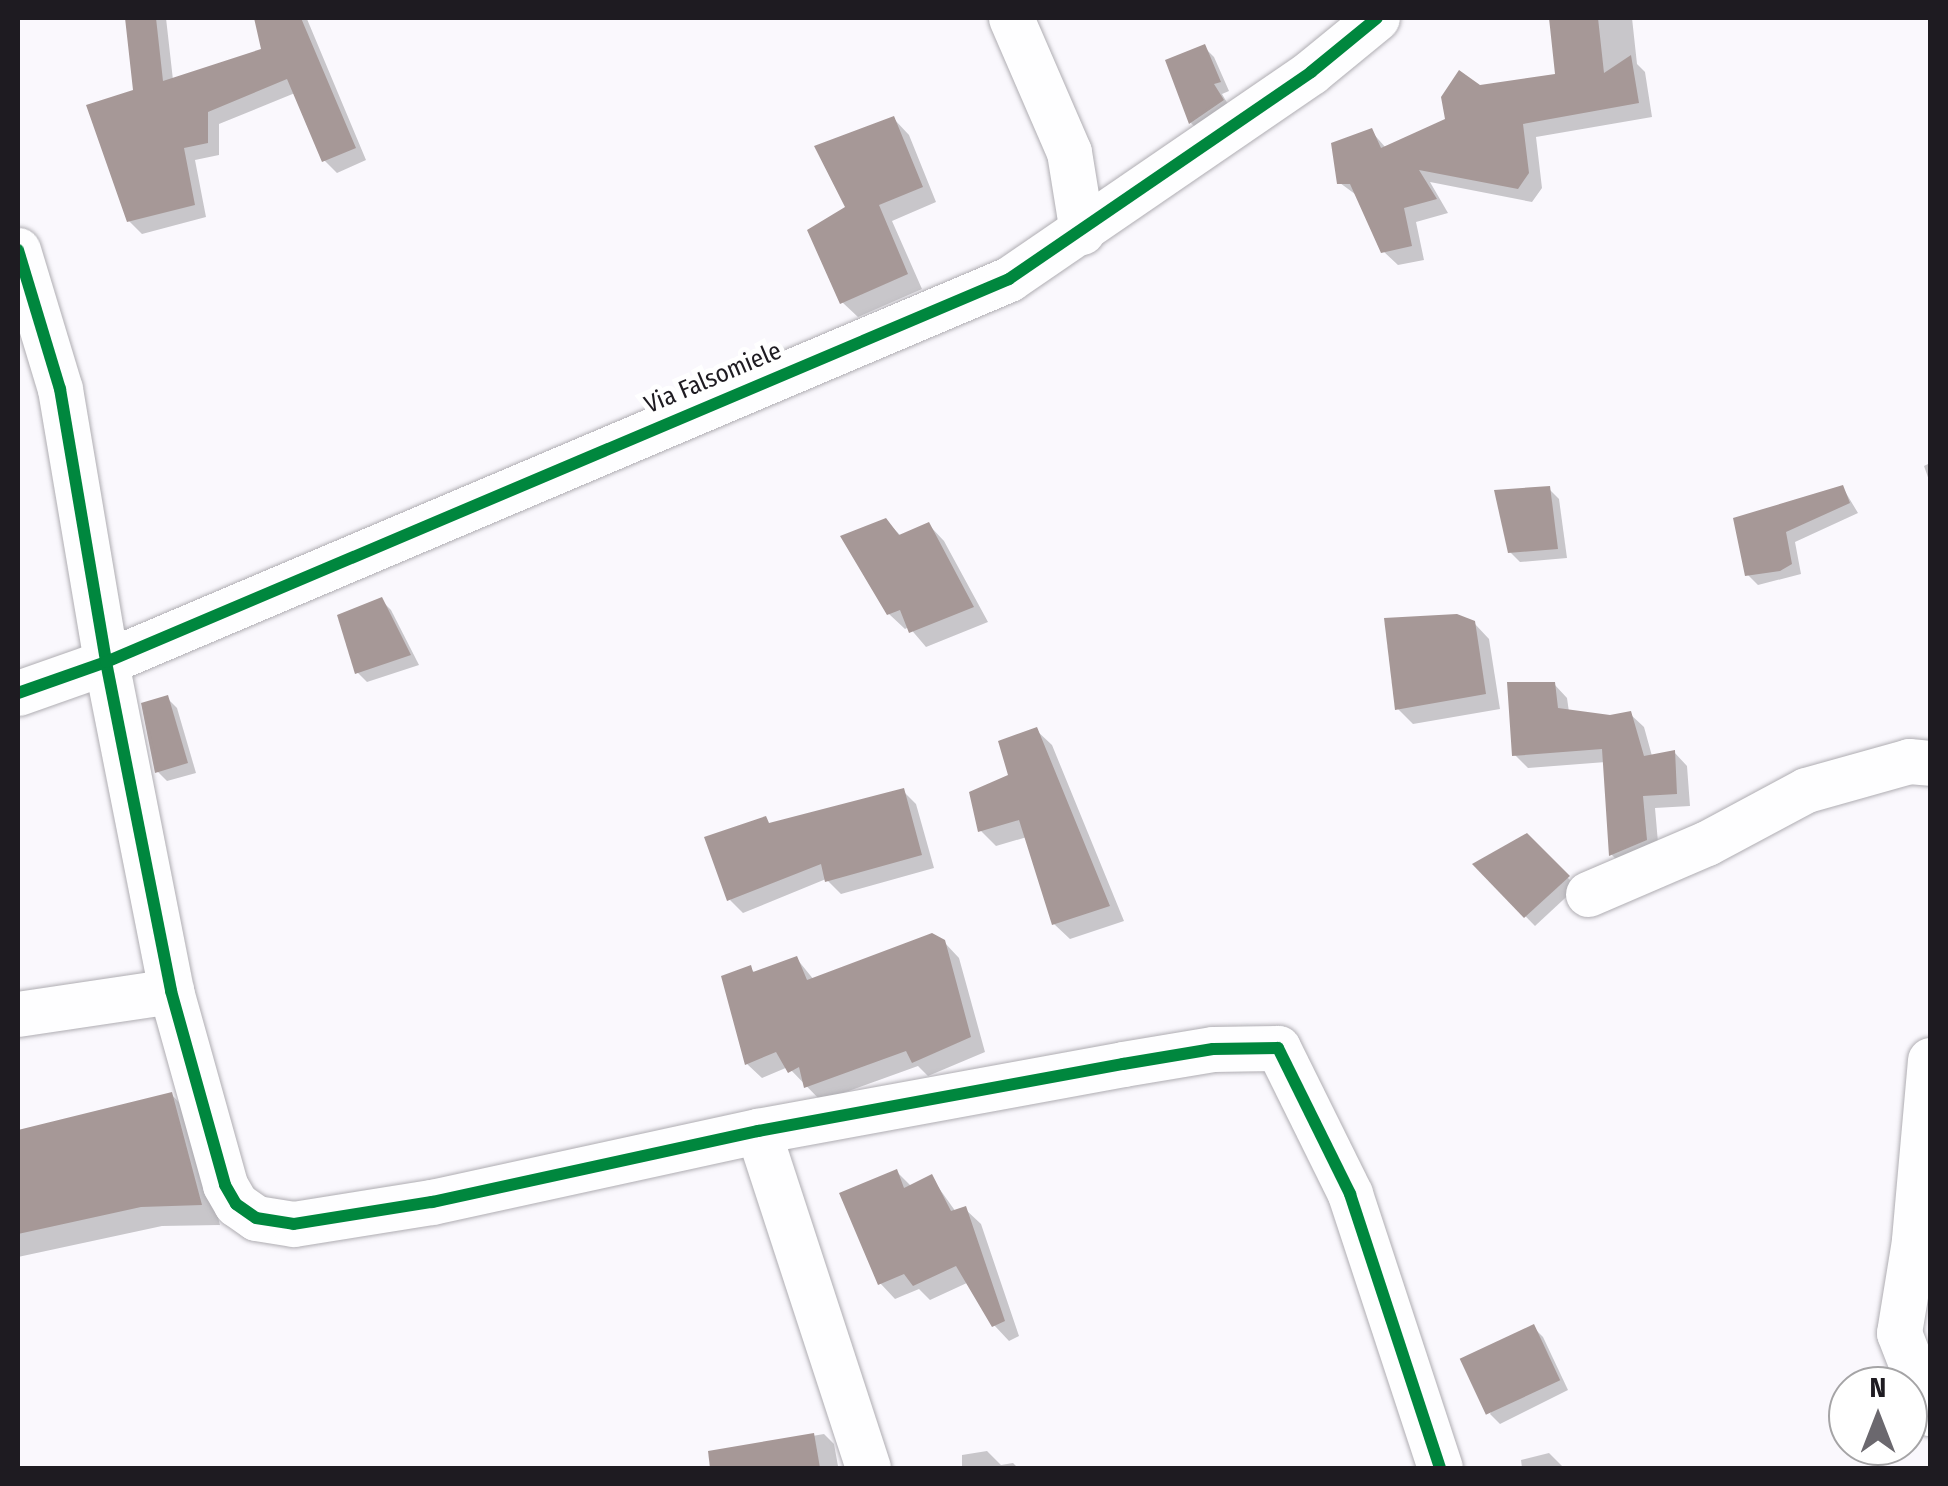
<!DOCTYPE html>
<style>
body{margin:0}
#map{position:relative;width:1948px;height:1486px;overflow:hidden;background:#faf8fd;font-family:"Fira Sans Condensed",sans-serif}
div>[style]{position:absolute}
.shadow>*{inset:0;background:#0003}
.building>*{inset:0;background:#a69897;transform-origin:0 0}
.roads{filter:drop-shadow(0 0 2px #afadb2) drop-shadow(0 0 2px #afadb2)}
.minor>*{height:45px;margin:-22.5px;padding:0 22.5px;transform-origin:22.5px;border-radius:22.5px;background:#fefeff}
.cycleway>*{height:12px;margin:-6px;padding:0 6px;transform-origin:6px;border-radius:6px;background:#00873e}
span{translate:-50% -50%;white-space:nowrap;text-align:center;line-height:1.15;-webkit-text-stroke:10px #fff;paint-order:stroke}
.street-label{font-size:25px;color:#1e1b21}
.frame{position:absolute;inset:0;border:20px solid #1e1b21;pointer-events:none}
.north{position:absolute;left:1828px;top:1366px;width:100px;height:100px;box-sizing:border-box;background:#fff;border:2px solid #a5a4a6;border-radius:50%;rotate:0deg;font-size:28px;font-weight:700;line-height:40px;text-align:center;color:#1e1b21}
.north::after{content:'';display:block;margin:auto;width:35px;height:45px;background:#6b686e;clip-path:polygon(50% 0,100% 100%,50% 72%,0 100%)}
</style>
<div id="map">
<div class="shadow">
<div style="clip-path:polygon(128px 18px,166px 18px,173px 80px,264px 51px,257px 18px,311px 18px,307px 19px,366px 160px,337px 173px,324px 160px,295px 93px,219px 124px,219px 155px,195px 160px,206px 217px,142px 234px,129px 221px,136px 92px)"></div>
<div style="clip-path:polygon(1551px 18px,1632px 18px,1637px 64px,1645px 72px,1652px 117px,1536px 137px,1542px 188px,1532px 202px,1430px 182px,1448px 213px,1416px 222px,1424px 260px,1398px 265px,1383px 251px,1359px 197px,1340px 183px,1371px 131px,1386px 148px,1448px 120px,1480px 87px,1557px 76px)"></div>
<div style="clip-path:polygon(1204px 47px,1214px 57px,1229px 91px,1222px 94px,1232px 111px,1200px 132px,1191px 123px)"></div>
<div style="clip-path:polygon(894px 119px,909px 135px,936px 202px,892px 221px,922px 289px,858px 317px,842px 302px)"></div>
<div style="clip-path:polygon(1930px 463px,1930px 483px,1924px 466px)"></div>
<div style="clip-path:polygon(1843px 488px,1858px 513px,1795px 542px,1801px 574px,1758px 585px,1748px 575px,1736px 520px)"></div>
<div style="clip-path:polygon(1549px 489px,1559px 499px,1567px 558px,1520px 562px,1510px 552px)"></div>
<div style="clip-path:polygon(886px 521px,902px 537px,929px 525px,944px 541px,988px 622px,926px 647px,909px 627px,905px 629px,889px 614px)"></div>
<div style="clip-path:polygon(381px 600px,391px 610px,419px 665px,367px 682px,357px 672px)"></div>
<div style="clip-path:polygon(1474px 623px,1489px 639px,1500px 709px,1413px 724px,1398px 709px)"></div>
<div style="clip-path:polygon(1554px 684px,1567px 698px,1569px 712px,1610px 717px,1630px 714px,1644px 727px,1652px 756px,1674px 752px,1687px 766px,1690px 806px,1655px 808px,1659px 854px,1625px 868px,1612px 855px,1606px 762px,1528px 768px,1514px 754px)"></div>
<div style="clip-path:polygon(167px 698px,177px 708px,196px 773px,167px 781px,157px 771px)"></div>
<div style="clip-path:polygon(1036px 730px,1052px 745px,1124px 921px,1070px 939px,1054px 924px,1027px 837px,996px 846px,980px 830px)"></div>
<div style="clip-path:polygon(903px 791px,916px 804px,934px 868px,841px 894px,826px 879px,743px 913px,730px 900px,771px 825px)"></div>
<div style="clip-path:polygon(1527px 837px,1577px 887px,1535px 926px,1476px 865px)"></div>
<div style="clip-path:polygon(944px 942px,959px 958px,985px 1052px,928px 1076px,918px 1066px,821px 1101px,788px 1067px,762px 1078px,747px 1064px,750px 968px,756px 974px,797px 959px,814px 980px)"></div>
<div style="clip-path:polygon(171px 1094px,191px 1115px,220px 1225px,162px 1226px,18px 1257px,18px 1132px)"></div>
<div style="clip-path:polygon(897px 1172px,912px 1187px,931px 1177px,956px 1212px,965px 1209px,981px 1224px,1019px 1336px,1009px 1341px,994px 1325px,969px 1282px,930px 1300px,919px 1289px,895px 1299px,880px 1283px)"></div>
<div style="clip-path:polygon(1533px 1327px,1543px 1337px,1568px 1390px,1500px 1424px,1490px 1414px)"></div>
<div style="clip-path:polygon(824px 1434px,834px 1444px,838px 1466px,740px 1468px,736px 1449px)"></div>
<div style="clip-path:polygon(987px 1451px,1001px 1465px,1013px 1463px,1018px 1468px,962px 1468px,962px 1455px)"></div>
<div style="clip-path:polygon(1549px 1453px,1564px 1468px,1522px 1468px,1521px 1460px)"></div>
</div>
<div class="building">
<div style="clip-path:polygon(125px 18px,156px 18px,163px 81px,261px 49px,254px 18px,301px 18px,356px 148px,322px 162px,287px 79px,208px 112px,208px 143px,184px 148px,195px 205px,127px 222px,86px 105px,133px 90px)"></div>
<div style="clip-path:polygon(1549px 18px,1598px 18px,1604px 73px,1631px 55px,1639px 103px,1523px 124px,1529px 173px,1518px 189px,1419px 170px,1437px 199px,1404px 208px,1412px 246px,1381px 253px,1350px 184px,1337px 184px,1331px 143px,1372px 128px,1381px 148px,1445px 119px,1441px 97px,1459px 70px,1480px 85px,1555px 74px)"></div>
<div style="clip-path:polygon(1205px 44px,1221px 82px,1214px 84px,1224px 100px,1189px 124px,1165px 60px)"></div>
<div style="clip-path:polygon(894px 116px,923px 187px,879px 205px,908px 274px,840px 304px,807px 230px,845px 207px,814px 146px)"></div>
<div style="clip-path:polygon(1843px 485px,1850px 503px,1786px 532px,1792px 564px,1780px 571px,1745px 576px,1733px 518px)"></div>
<div style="clip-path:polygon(1550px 486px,1558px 549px,1508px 553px,1494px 490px)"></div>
<div style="clip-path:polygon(886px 518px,899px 535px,929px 522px,974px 607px,909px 633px,900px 610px,887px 615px,840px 536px)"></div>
<div style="clip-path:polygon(382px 597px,411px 655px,355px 674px,337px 615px)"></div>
<div style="clip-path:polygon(1457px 614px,1475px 621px,1486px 694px,1395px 710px,1384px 618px)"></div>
<div style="clip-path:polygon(1507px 682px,1555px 682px,1558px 708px,1610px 715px,1631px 711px,1644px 756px,1675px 750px,1677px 794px,1643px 796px,1647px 840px,1609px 856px,1602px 749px,1512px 756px)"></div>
<div style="clip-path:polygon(168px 695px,188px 763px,155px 773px,141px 703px)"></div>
<div style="clip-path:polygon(1037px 727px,1110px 906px,1052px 925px,1019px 820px,978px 832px,969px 792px,1008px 775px,998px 741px)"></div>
<div style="clip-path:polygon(904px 788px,922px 855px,825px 882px,821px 864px,727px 901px,704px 837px,766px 816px,769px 823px)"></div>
<div style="clip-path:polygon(1527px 833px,1570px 876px,1524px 918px,1472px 864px)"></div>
<div style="clip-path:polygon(932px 933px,945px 940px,971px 1037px,912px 1063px,906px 1051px,804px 1088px,799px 1067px,788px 1073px,776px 1052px,745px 1065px,721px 976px,751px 965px,753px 972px,797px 956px,807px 980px)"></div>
<div style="clip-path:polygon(172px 1092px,202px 1205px,141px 1207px,18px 1234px,18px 1130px)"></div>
<div style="clip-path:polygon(897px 1169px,904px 1188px,932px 1174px,951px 1211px,966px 1206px,1005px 1321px,992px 1327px,956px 1266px,913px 1286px,904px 1274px,878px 1285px,839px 1193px)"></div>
<div style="left:1534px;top:1324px;width:62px;height:82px;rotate:65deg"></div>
<div style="clip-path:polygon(814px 1433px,820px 1468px,710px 1468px,708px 1451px)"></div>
</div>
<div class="roads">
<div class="minor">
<div style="left:1011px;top:18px;width:146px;rotate:66.6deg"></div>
<div style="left:1069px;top:152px;width:81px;rotate:80.8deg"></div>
<div style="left:18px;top:250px;width:145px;rotate:73.2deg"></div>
<div style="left:60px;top:389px;width:277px;rotate:80.4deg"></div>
<div style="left:106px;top:662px;width:335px;rotate:78.8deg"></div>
<div style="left:171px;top:991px;width:201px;rotate:74.4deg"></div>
<div style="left:225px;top:1185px;width:22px;rotate:60deg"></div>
<div style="left:236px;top:1204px;width:24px;rotate:35deg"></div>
<div style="left:256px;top:1218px;width:38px;rotate:9deg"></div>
<div style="left:294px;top:1224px;width:140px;rotate:-9.1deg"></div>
<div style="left:432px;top:1202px;width:334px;rotate:-12.3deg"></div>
<div style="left:758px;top:1131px;width:371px;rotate:-10.4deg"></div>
<div style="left:1123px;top:1064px;width:91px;rotate:-9.5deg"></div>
<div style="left:1213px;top:1049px;width:65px;rotate:-0.9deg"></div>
<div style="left:1278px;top:1048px;width:163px;rotate:63.7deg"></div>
<div style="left:1350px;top:1194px;width:288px;rotate:71.8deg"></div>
<div style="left:18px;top:693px;width:93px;rotate:-19.4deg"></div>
<div style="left:106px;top:662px;width:981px;rotate:-22.98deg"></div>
<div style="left:1009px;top:279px;width:366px;rotate:-34.4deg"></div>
<div style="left:1311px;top:72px;width:85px;rotate:-39.3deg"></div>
<div style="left:1588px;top:894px;width:129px;rotate:-23.2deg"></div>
<div style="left:1707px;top:843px;width:112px;rotate:-28.2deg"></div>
<div style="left:1806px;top:790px;width:107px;rotate:-15.7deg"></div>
<div style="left:1909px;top:761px;width:21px;rotate:5deg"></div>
<div style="left:18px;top:1014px;width:155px;rotate:-8.5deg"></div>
<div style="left:1930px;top:1060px;width:182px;rotate:95.1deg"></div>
<div style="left:1914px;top:1241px;width:93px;rotate:99.3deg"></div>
<div style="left:1899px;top:1333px;width:86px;rotate:68.8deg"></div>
<div style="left:758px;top:1131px;width:354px;rotate:71.9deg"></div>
</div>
</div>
<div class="cycleway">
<div style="left:18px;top:250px;width:145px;rotate:73.2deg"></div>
<div style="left:60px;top:389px;width:277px;rotate:80.4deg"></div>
<div style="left:106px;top:662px;width:335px;rotate:78.8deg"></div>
<div style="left:171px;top:991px;width:201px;rotate:74.4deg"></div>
<div style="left:225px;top:1185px;width:22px;rotate:60deg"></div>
<div style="left:236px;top:1204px;width:24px;rotate:35deg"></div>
<div style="left:256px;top:1218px;width:38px;rotate:9deg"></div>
<div style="left:294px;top:1224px;width:140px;rotate:-9.1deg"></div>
<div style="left:432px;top:1202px;width:334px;rotate:-12.3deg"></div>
<div style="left:758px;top:1131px;width:371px;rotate:-10.4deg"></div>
<div style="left:1123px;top:1064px;width:91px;rotate:-9.5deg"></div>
<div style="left:1213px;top:1049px;width:65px;rotate:-0.9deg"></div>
<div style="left:1278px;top:1048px;width:163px;rotate:63.7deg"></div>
<div style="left:1350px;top:1194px;width:288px;rotate:71.8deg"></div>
<div style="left:18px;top:693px;width:93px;rotate:-19.4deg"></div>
<div style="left:106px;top:662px;width:981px;rotate:-22.98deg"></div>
<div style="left:1009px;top:279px;width:366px;rotate:-34.4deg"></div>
<div style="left:1311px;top:72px;width:85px;rotate:-39.3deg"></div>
</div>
<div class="street-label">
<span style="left:713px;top:378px;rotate:-23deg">Via Falsomiele</span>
</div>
<div class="frame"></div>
<div class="north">N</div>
</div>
